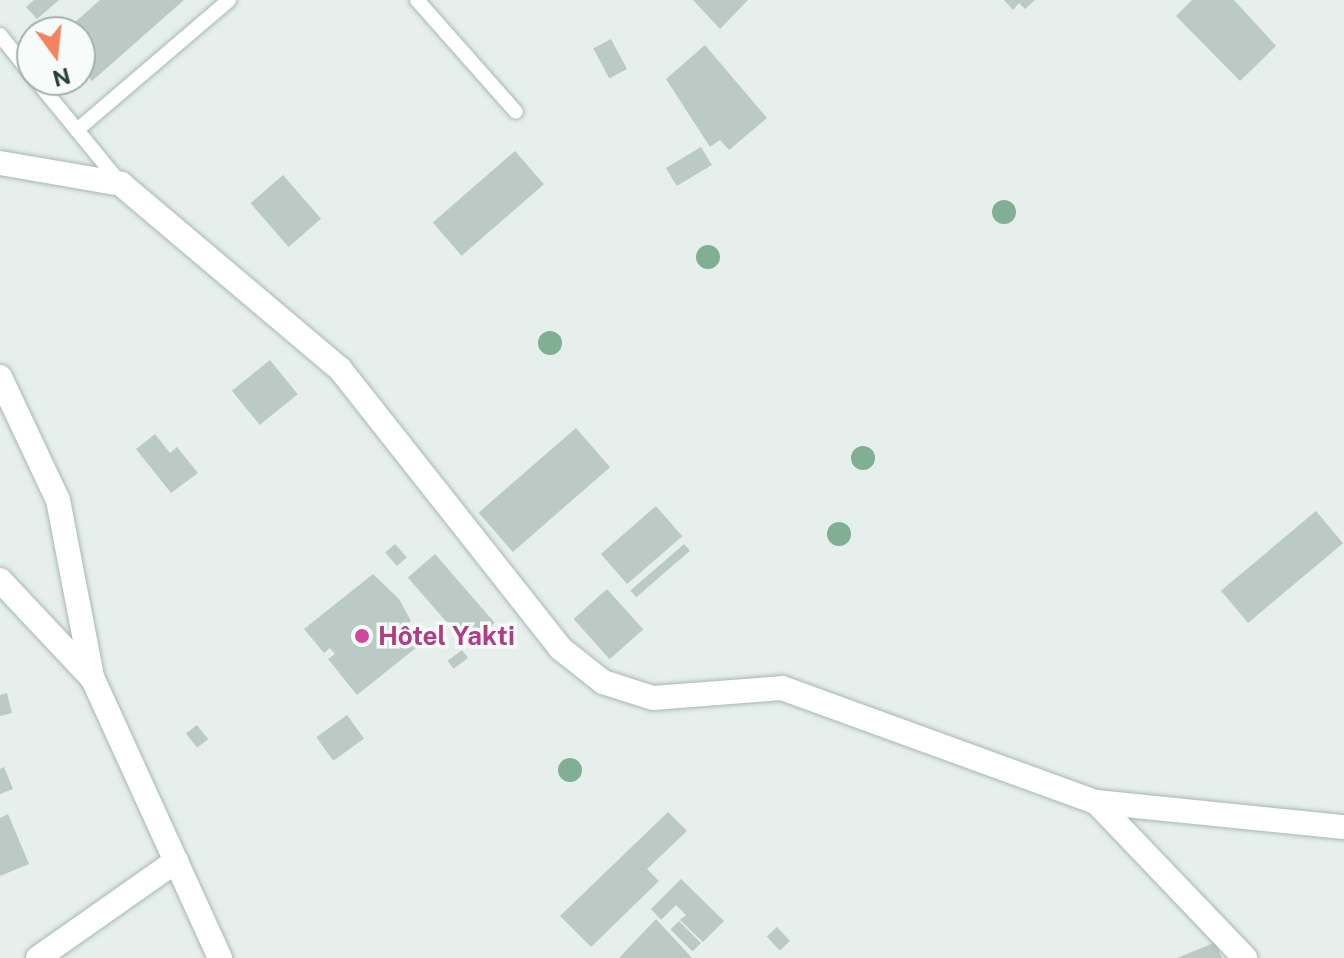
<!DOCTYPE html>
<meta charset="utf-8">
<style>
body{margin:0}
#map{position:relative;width:1344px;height:958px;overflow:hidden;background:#e6efeb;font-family:"Public Sans",sans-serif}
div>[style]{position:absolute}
.building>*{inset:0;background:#bbcac4;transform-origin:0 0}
.roads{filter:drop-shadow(0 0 2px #a8b8b2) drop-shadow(0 0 2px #a8b8b2)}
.lane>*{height:14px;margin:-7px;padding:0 7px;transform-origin:7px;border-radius:7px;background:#fff}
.street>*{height:24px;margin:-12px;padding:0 12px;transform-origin:12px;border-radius:12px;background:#fff}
.trees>*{width:24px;height:24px;margin:-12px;border-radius:50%;background:#80af93}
.dots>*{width:22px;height:22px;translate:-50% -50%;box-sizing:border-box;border:4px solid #f7fbf9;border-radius:50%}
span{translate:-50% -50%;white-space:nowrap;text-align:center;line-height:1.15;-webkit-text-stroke:7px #f7fbf9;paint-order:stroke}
.hotel-label{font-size:26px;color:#b23c85;font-weight:700}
.left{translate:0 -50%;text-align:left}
.north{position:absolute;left:16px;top:16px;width:80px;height:80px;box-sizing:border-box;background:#f7fbf9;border:2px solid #a3b1ad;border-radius:50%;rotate:165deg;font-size:22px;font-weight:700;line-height:32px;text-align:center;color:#24423a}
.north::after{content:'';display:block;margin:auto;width:28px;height:36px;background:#f4845f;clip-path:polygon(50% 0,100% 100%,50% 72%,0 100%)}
</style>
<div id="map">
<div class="building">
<div style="clip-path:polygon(34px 0,59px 0,37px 19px,26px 7px)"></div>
<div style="clip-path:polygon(100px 0,184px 0,92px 81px,80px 67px,80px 32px,64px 32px)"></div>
<div style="clip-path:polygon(693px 0,748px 0,720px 29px)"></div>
<div style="clip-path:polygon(1004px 0,1035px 0,1025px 9px,1019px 3px,1013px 10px)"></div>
<div style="clip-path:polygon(1192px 0,1234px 0,1276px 46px,1240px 81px,1176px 16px)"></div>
<div style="left:611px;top:39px;width:34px;height:20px;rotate:62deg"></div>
<div style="clip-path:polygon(705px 45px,767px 118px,729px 150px,720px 140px,710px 147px,666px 79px)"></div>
<div style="left:701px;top:147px;width:21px;height:41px;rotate:59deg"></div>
<div style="left:515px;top:151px;width:44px;height:109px;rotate:49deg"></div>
<div style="left:283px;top:175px;width:58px;height:43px;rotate:49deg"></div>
<div style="left:270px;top:360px;width:44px;height:49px;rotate:51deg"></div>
<div style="left:576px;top:428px;width:52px;height:129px;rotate:49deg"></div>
<div style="clip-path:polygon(155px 434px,170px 453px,177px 447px,198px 473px,171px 493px,136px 449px)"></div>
<div style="left:656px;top:506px;width:40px;height:73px;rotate:49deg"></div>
<div style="left:1316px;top:511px;width:42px;height:124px;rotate:50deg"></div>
<div style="left:395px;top:544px;width:18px;height:13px;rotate:49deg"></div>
<div style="left:684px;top:544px;width:9px;height:71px;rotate:49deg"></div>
<div style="left:435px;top:554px;width:91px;height:36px;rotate:49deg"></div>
<div style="clip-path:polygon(373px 574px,399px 599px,411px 621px,401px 628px,417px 647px,357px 695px,328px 659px,335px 654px,330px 648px,324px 653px,304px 629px)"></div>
<div style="left:607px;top:589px;width:54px;height:45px;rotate:48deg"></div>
<div style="left:462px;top:650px;width:10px;height:18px;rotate:53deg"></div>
<div style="clip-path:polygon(7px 693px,12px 713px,0 716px,0 695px)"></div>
<div style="left:347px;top:715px;width:29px;height:38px;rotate:54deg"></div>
<div style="left:197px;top:725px;width:18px;height:14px;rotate:52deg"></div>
<div style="clip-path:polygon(4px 767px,13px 789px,0 794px,0 769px)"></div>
<div style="clip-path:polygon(668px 812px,687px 831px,647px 869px,659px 881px,591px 947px,560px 916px)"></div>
<div style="clip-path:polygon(8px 814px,29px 864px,0 876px,0 818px)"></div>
<div style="clip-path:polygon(681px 879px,724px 921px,703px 942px,680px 920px,686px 915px,676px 905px,661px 920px,651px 909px)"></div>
<div style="clip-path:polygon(656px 919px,692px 958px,619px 958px)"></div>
<div style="left:679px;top:921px;width:31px;height:12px;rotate:45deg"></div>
<div style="left:777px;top:927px;width:19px;height:14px;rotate:47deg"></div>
<div style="clip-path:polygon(1216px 942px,1222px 958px,1177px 958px)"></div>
</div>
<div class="roads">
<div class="lane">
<div style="left:417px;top:0;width:149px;rotate:48.5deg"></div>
<div style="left:0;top:35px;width:51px;rotate:51.3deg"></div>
<div style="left:36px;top:80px;width:134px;rotate:50.7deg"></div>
<div style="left:77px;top:130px;width:200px;rotate:-40.5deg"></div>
</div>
<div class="street">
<div style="left:0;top:163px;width:123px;rotate:9.8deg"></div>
<div style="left:121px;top:184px;width:287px;rotate:40.2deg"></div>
<div style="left:340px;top:369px;width:355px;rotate:51.7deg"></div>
<div style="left:560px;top:648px;width:55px;rotate:38.3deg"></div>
<div style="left:603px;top:682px;width:52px;rotate:17.7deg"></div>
<div style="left:653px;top:698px;width:129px;rotate:-4.4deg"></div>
<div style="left:782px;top:688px;width:334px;rotate:20deg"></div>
<div style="left:1096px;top:802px;width:216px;rotate:46.3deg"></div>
<div style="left:0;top:377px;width:136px;rotate:64.8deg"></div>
<div style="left:58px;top:500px;width:180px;rotate:79.1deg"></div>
<div style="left:92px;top:677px;width:309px;rotate:65.5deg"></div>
<div style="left:0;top:580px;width:133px;rotate:46.8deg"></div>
<div style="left:1096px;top:802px;width:249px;rotate:5.8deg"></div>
<div style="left:38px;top:958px;width:169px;rotate:-35.1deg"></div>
</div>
</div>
<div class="trees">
<div style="left:1004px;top:212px"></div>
<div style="left:708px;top:257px"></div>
<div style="left:550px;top:343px"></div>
<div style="left:863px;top:458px"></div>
<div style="left:839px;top:534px"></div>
<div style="left:570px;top:770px"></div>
</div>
<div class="dots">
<div style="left:362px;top:636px;background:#d1479c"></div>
</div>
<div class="hotel-label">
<span class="left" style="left:378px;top:636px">Hôtel Yakti</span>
</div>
<div class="north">N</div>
</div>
